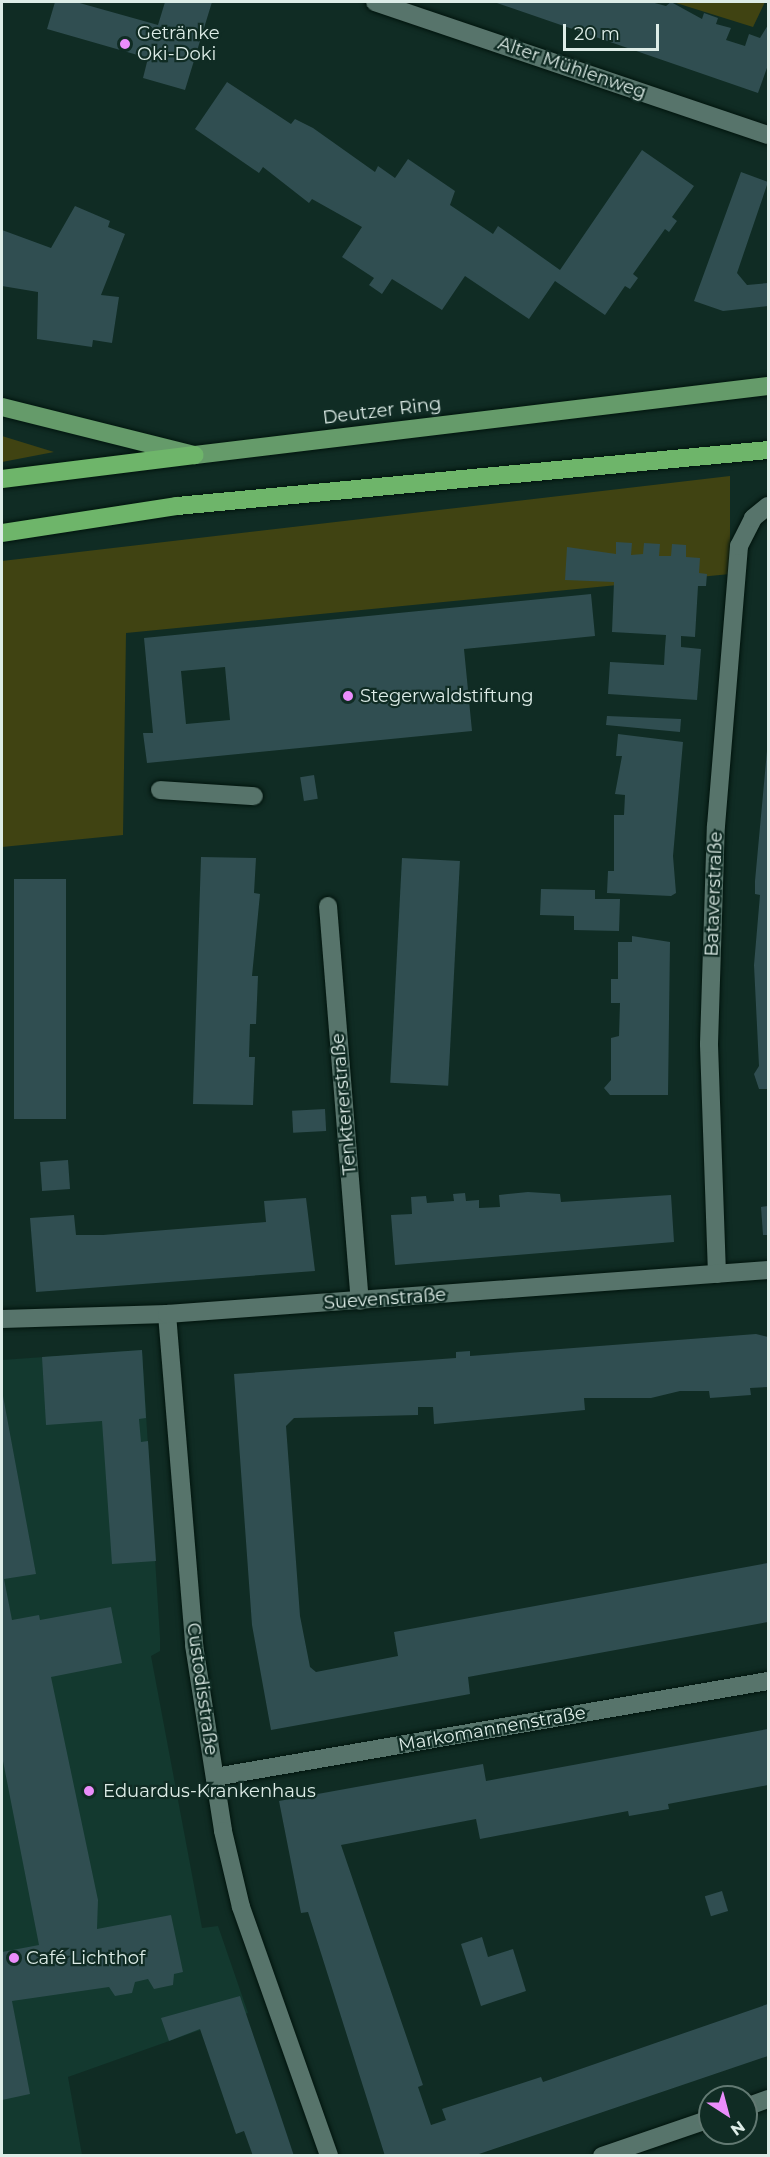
<!DOCTYPE html>
<meta charset="utf-8">
<style>
body{margin:0}
#map{position:relative;width:770px;height:2157px;overflow:hidden;background:#102c24;font-family:Montserrat,sans-serif}
div>[style]{position:absolute}
.built>*{inset:0;background:#13392f}
.green>*{inset:0;background:#404312}
.building>*{inset:0;background:#304e51;transform-origin:0 0}
.roads{filter:drop-shadow(0 0 2px #00140d) drop-shadow(0 0 2px #00140d)}
.minor>*{height:18px;margin:-9px;padding:0 9px;transform-origin:9px;border-radius:9px;background:#57746b}
.major>*{height:18px;margin:-9px;padding:0 9px;transform-origin:9px;border-radius:9px;background:#659b6a}
.highway>*{height:18px;margin:-9px;padding:0 9px;transform-origin:9px;border-radius:9px;background:#6eb56a}
.dots>*{width:16px;height:16px;translate:-50% -50%;box-sizing:border-box;border:3px solid #102c24;border-radius:50%}
span{translate:-50% -50%;white-space:nowrap;text-align:center;line-height:1.15;-webkit-text-stroke:4.5px #102c24;paint-order:stroke}
.poi-label{font-size:18px;color:#ddece7}
.left{translate:0 -50%;text-align:left}
.street-label{font-size:18px;color:#ddece7}
.frame{position:absolute;inset:0;border:3px solid #ddece7;pointer-events:none}
.north{position:absolute;left:698px;top:2085px;width:60px;height:60px;box-sizing:border-box;background:#102c24;border:2px solid #627972;border-radius:50%;rotate:144deg;font-size:16px;font-weight:700;line-height:24px;text-align:center;color:#ddece7}
.north::after{content:'';display:block;margin:auto;width:21px;height:27px;background:#eb8dfb;clip-path:polygon(50% 0,100% 100%,50% 72%,0 100%)}
.scale{position:absolute;left:563px;top:24px;width:96px;height:27px;box-sizing:border-box;border:3px solid #ddece7;border-top:0;padding-left:8px;font-size:18px;line-height:21px;white-space:nowrap;color:#ddece7;-webkit-text-stroke:4px #102c24;paint-order:stroke}
</style>
<div id="map">
<div class="built">
<div style="clip-path:polygon(142px 1350px,160px 1638px,160px 1651px,151px 1656px,202px 1928px,218px 1926px,248px 2013px,68px 2077px,82px 2155px,2px 2156px,2px 1360px)"></div>
</div>
<div class="green">
<div style="clip-path:polygon(673px 2px,765px 2px,753px 27px)"></div>
<div style="clip-path:polygon(2px 436px,54px 452px,2px 462px)"></div>
<div style="clip-path:polygon(730px 476px,730px 574px,126px 633px,123px 835px,2px 847px,2px 561px)"></div>
</div>
<div class="building">
<div style="clip-path:polygon(55px 2px,76px 2px,158px 25px,165px 2px,212px 2px,185px 90px,143px 78px,148px 58px,47px 29px)"></div>
<div style="clip-path:polygon(494px 2px,651px 2px,666px 6px,671px 2px,702px 19px,704px 13px,718px 18px,716px 24px,731px 28px,726px 40px,745px 46px,749px 34px,760px 38px,768px 25px,768px 65px,758px 93px)"></div>
<div style="clip-path:polygon(227px 82px,291px 124px,295px 119px,313px 128px,375px 172px,378px 166px,395px 178px,408px 159px,455px 191px,450px 205px,493px 234px,498px 226px,560px 270px,642px 150px,694px 186px,672px 217px,677px 221px,669px 232px,665px 229px,633px 274px,638px 278px,630px 289px,625px 286px,605px 315px,555px 281px,529px 319px,465px 276px,442px 310px,392px 279px,382px 294px,369px 285px,374px 278px,342px 257px,362px 227px,312px 199px,309px 203px,263px 167px,259px 173px,195px 129px)"></div>
<div style="clip-path:polygon(741px 172px,768px 182px,737px 273px,747px 285px,768px 283px,768px 306px,723px 311px,694px 301px)"></div>
<div style="clip-path:polygon(75px 206px,110px 221px,108px 227px,125px 234px,101px 295px,119px 297px,112px 343px,93px 340px,92px 347px,37px 339px,38px 292px,2px 286px,2px 230px,51px 248px)"></div>
<div style="clip-path:polygon(616px 542px,632px 543px,631px 555px,643px 554px,644px 543px,660px 544px,659px 556px,671px 556px,672px 544px,686px 545px,686px 557px,700px 558px,699px 573px,707px 574px,706px 586px,698px 586px,695px 637px,681px 636px,681px 647px,701px 649px,697px 700px,608px 694px,610px 662px,664px 665px,665px 647px,666px 635px,612px 632px,614px 582px,565px 580px,567px 547px,616px 554px)"></div>
<div style="clip-path:polygon(evenodd,591px 594px,595px 636px,464px 649px,472px 731px,147px 763px,143px 733px,153px 733px,144px 638px,591px 594px,225px 667px,230px 720px,186px 724px,181px 671px,225px 667px)"></div>
<div style="clip-path:polygon(607px 716px,681px 719px,680px 732px,606px 725px)"></div>
<div style="clip-path:polygon(618px 734px,683px 742px,673px 856px,676px 893px,671px 896px,607px 893px,608px 871px,614px 871px,614px 815px,624px 815px,625px 795px,615px 794px,622px 756px,616px 756px)"></div>
<div style="clip-path:polygon(768px 740px,768px 1089px,759px 1089px,754px 1074px,759px 1066px,754px 965px,760px 895px,755px 894px,755px 881px)"></div>
<div style="left:314px;top:775px;width:24px;height:14px;rotate:81deg"></div>
<div style="clip-path:polygon(201px 857px,256px 858px,254px 893px,260px 894px,252px 976px,258px 976px,256px 1024px,250px 1024px,249px 1057px,255px 1057px,253px 1105px,193px 1104px)"></div>
<div style="left:402px;top:858px;width:58px;height:225px;rotate:3deg"></div>
<div style="left:14px;top:879px;width:52px;height:240px"></div>
<div style="clip-path:polygon(541px 889px,595px 890px,595px 899px,620px 899px,619px 931px,574px 930px,574px 916px,540px 915px)"></div>
<div style="clip-path:polygon(632px 936px,670px 942px,668px 1095px,610px 1095px,604px 1088px,611px 1080px,611px 1038px,619px 1036px,620px 1003px,611px 1003px,611px 979px,618px 979px,618px 942px,632px 942px)"></div>
<div style="left:325px;top:1109px;width:22px;height:33px;rotate:87deg"></div>
<div style="left:68px;top:1160px;width:29px;height:28px;rotate:86deg"></div>
<div style="clip-path:polygon(528px 1192px,560px 1194px,561px 1202px,671px 1195px,674px 1242px,395px 1265px,391px 1215px,412px 1214px,411px 1197px,426px 1196px,427px 1203px,454px 1201px,453px 1194px,465px 1193px,466px 1201px,479px 1200px,479px 1208px,500px 1207px,499px 1195px)"></div>
<div style="clip-path:polygon(306px 1198px,315px 1271px,36px 1292px,30px 1218px,74px 1215px,76px 1235px,103px 1235px,266px 1222px,264px 1201px)"></div>
<div style="clip-path:polygon(768px 1206px,768px 1235px,763px 1235px,761px 1207px)"></div>
<div style="clip-path:polygon(756px 1334px,768px 1337px,768px 1387px,750px 1388px,751px 1395px,710px 1398px,709px 1391px,680px 1391px,651px 1398px,584px 1398px,585px 1410px,434px 1424px,433px 1407px,418px 1407px,418px 1415px,294px 1418px,286px 1426px,300px 1616px,310px 1667px,316px 1672px,398px 1656px,394px 1632px,768px 1563px,768px 1622px,468px 1677px,470px 1694px,271px 1730px,252px 1625px,234px 1374px,456px 1358px,456px 1352px,470px 1351px,470px 1356px)"></div>
<div style="clip-path:polygon(142px 1350px,146px 1418px,139px 1419px,141px 1442px,148px 1441px,156px 1561px,112px 1564px,102px 1421px,46px 1425px,42px 1357px)"></div>
<div style="clip-path:polygon(3px 1396px,36px 1574px,4px 1579px,12px 1620px,39px 1615px,40px 1620px,111px 1607px,122px 1663px,51px 1677px,98px 1900px,97px 1929px,171px 1915px,183px 1972px,174px 1974px,173px 1985px,154px 1989px,148px 1979px,135px 1982px,132px 1993px,115px 1996px,109px 1987px,12px 2001px,30px 2094px,2px 2100px,2px 1952px,39px 1945px,2px 1756px)"></div>
<div style="clip-path:polygon(768px 1729px,768px 1785px,668px 1804px,669px 1809px,629px 1816px,628px 1811px,480px 1839px,476px 1819px,341px 1845px,423px 2085px,418px 2087px,431px 2125px,446px 2120px,442px 2109px,541px 2077px,543px 2082px,768px 2004px,768px 2056px,473px 2156px,385px 2156px,308px 1912px,301px 1913px,279px 1801px,483px 1764px,486px 1781px)"></div>
<div style="left:722px;top:1891px;width:21px;height:18px;rotate:73deg"></div>
<div style="clip-path:polygon(482px 1937px,488px 1957px,513px 1949px,526px 1991px,481px 2006px,461px 1944px)"></div>
<div style="clip-path:polygon(240px 1996px,277px 2105px,294px 2156px,253px 2156px,244px 2131px,236px 2134px,200px 2029px,169px 2041px,161px 2018px)"></div>
</div>
<div class="roads">
<div class="minor">
<div style="left:375px;top:2px;width:415px;rotate:18.7deg"></div>
<div style="left:160px;top:790px;width:94px;rotate:3.7deg"></div>
<div style="left:328px;top:906px;width:396px;rotate:85.4deg"></div>
<div style="left:717px;top:1274px;width:230px;rotate:-92deg"></div>
<div style="left:709px;top:1044px;width:218px;rotate:-88.2deg"></div>
<div style="left:716px;top:826px;width:281px;rotate:-85.3deg"></div>
<div style="left:739px;top:546px;width:31px;rotate:-63deg"></div>
<div style="left:753px;top:518px;width:19px;rotate:-39deg"></div>
<div style="left:167px;top:1314px;width:332px;rotate:85.3deg"></div>
<div style="left:194px;top:1645px;width:188px;rotate:81.1deg"></div>
<div style="left:223px;top:1831px;width:78px;rotate:76.7deg"></div>
<div style="left:241px;top:1907px;width:264px;rotate:70.5deg"></div>
<div style="left:2px;top:1319px;width:165px;rotate:-1.7deg"></div>
<div style="left:167px;top:1314px;width:603px;rotate:-4.19deg"></div>
<div style="left:215px;top:1777px;width:561px;rotate:-9.85deg"></div>
<div style="left:746px;top:2107px;width:23px;rotate:-20deg"></div>
<div style="left:602px;top:2156px;width:114px;rotate:-18.9deg"></div>
</div>
<div class="major">
<div style="left:2px;top:407px;width:199px;rotate:14deg"></div>
<div style="left:195px;top:455px;width:577px;rotate:-6.87deg"></div>
</div>
<div class="highway">
<div style="left:2px;top:479px;width:194px;rotate:-7.1deg"></div>
<div style="left:2px;top:533px;width:177px;rotate:-8.8deg"></div>
<div style="left:177px;top:506px;width:594px;rotate:-5.41deg"></div>
</div>
</div>
<div class="dots">
<div style="left:125px;top:44px;background:#eb8dfb"></div>
<div style="left:348px;top:696px;background:#eb8dfb"></div>
<div style="left:89px;top:1791px;background:#eb8dfb"></div>
<div style="left:14px;top:1958px;background:#eb8dfb"></div>
</div>
<div class="poi-label">
<span class="left" style="left:137px;top:44px">Getränke<br>Oki-Doki</span>
<span class="left" style="left:360px;top:696px">Stegerwaldstiftung</span>
<span class="left" style="left:103px;top:1791px">Eduardus-Krankenhaus</span>
<span class="left" style="left:26px;top:1958px">Café Lichthof</span>
</div>
<div class="street-label">
<span style="left:572px;top:68px;rotate:19deg">Alter Mühlenweg</span>
<span style="left:382px;top:411px;rotate:-7deg">Deutzer Ring</span>
<span style="left:714px;top:894px;rotate:-88deg">Bataverstraße</span>
<span style="left:344px;top:1104px;rotate:-95deg">Tenktererstraße</span>
<span style="left:385px;top:1299px;rotate:-4deg">Suevenstraße</span>
<span style="left:202px;top:1689px;rotate:82deg">Custodisstraße</span>
<span style="left:492px;top:1729px;rotate:-10deg">Markomannenstraße</span>
</div>
<div class="frame"></div>
<div class="north">N</div>
<div class="scale">20 m</div>
</div>
